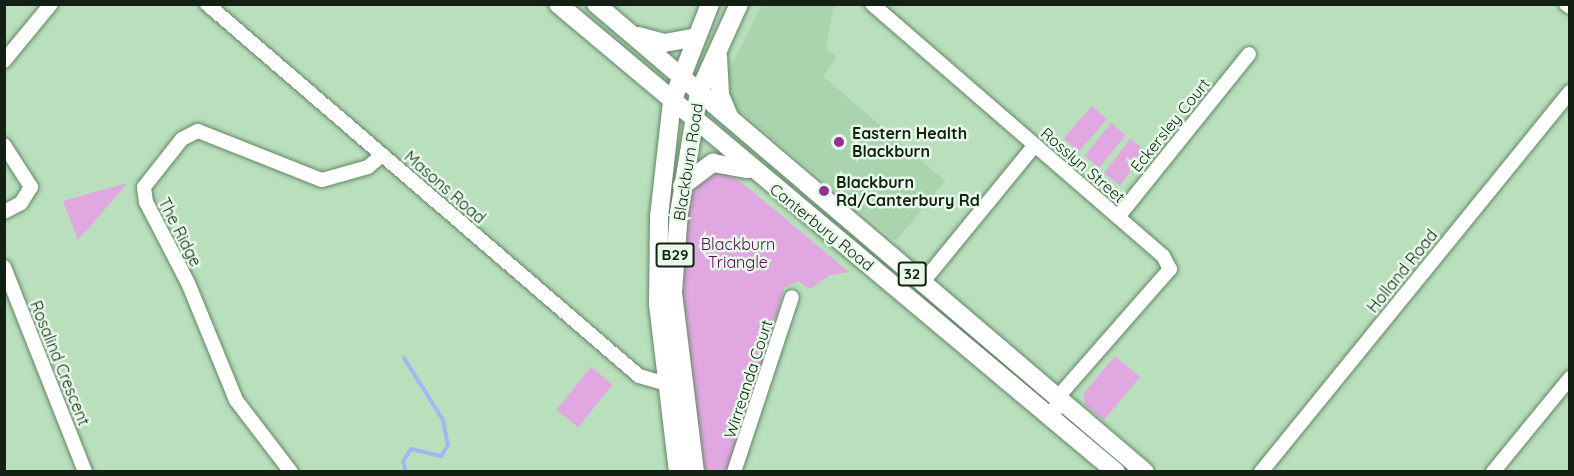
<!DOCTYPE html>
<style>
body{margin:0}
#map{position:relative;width:1574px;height:476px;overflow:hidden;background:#b9dfbc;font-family:Quicksand,sans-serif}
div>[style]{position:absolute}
.built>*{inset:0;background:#aad4ad}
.green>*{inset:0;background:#e1a7e1;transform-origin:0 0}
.stream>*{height:4px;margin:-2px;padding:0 2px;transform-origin:2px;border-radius:2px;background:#9fb7f4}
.roads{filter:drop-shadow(0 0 2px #638666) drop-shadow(0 0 2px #638666)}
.minor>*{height:14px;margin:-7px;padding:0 7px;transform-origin:7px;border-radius:7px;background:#fff}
.major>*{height:18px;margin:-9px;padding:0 9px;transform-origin:9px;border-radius:9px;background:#fff}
.dots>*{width:16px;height:16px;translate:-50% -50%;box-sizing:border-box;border:3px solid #e7fae8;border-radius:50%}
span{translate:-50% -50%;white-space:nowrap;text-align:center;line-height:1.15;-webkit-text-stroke:5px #e7fae8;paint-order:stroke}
.shield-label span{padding:2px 4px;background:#e7fae8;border:2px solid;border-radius:4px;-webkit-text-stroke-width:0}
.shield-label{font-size:15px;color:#132115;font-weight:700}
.street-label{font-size:16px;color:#132115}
.poi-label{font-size:16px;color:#132115;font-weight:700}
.left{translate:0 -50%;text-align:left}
.park-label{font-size:16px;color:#59085b}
.frame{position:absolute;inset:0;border:6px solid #132115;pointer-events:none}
</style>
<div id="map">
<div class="built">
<div style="clip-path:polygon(762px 5px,834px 5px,826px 48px,837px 57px,823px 76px,945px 181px,896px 241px,731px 103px,728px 72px)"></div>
</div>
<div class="green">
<div style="left:1092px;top:106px;width:20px;height:43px;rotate:41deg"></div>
<div style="left:1111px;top:123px;width:19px;height:42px;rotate:39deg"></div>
<div style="left:1130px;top:139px;width:20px;height:43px;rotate:37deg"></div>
<div style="clip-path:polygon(708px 171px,732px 176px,751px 190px,849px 272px,830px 275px,810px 289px,798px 281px,784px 288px,731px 471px,701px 471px,680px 277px,692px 183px)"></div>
<div style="clip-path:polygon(124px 184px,126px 185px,78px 240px,63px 201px)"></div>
<div style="clip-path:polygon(1115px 356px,1140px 377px,1104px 420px,1085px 405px,1084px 393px)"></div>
<div style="left:591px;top:367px;width:28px;height:55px;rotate:39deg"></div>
</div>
<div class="stream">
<div style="left:404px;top:358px;width:73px;rotate:57.8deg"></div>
<div style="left:443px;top:420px;width:25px;rotate:79deg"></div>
<div style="left:448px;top:445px;width:13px;rotate:122deg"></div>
<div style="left:441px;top:456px;width:31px;rotate:-167deg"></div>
<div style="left:411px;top:449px;width:15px;rotate:122deg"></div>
<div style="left:403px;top:462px;width:10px;rotate:73deg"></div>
</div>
<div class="roads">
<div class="minor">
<div style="left:207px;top:4px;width:570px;rotate:40.73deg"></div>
<div style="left:639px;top:376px;width:29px;rotate:16deg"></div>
<div style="left:872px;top:4px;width:385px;rotate:40.9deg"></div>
<div style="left:1163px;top:256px;width:15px;rotate:62deg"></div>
<div style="left:1170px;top:269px;width:170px;rotate:131.2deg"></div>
<div style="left:1058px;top:397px;width:24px;rotate:102deg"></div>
<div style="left:1566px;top:4px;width:5px;rotate:37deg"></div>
<div style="left:4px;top:61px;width:74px;rotate:-50.5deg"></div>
<div style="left:4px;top:145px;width:50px;rotate:57.3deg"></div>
<div style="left:31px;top:187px;width:19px;rotate:122deg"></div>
<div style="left:21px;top:203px;width:19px;rotate:152deg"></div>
<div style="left:1118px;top:217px;width:209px;rotate:-51.2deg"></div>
<div style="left:4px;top:267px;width:220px;rotate:68.4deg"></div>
<div style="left:922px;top:283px;width:178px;rotate:-50.7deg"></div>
<div style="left:291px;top:472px;width:91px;rotate:-127.4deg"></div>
<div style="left:236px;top:400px;width:126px;rotate:-112.3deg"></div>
<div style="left:188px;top:283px;width:91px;rotate:-117.4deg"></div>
<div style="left:146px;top:202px;width:15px;rotate:-98deg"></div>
<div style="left:144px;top:187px;width:61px;rotate:-51.6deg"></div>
<div style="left:182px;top:139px;width:18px;rotate:-27deg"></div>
<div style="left:198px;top:131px;width:133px;rotate:21.6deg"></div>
<div style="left:322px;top:180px;width:48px;rotate:-15.8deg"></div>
<div style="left:368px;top:167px;width:18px;rotate:-41deg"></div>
<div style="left:734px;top:472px;width:184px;rotate:-71.7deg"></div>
<div style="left:1261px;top:472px;width:490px;rotate:-50.9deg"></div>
<div style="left:1493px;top:472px;width:122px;rotate:-50.7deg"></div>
</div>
<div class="major">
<div style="left:558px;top:4px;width:728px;rotate:39.99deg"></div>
<div style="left:596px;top:4px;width:721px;rotate:40.45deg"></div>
<div style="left:638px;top:36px;width:27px;rotate:15deg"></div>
<div style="left:664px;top:43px;width:28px;rotate:-10deg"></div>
<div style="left:718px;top:56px;width:39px;rotate:87deg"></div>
<div style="left:720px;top:95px;width:23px;rotate:67deg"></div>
<div style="left:682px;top:186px;width:39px;rotate:-37deg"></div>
<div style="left:713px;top:163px;width:35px;rotate:10deg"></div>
<div style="left:678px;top:472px;width:169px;rotate:-96.8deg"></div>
<div style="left:658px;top:304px;width:87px;rotate:-89.3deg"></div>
<div style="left:659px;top:217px;width:116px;rotate:-83.6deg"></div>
<div style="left:672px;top:102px;width:105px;rotate:-68.8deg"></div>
<div style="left:695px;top:472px;width:181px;rotate:-97deg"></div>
<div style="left:673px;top:292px;width:79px;rotate:-85.7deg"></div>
<div style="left:679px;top:213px;width:123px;rotate:-80.6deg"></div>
<div style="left:699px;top:92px;width:97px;rotate:-65.6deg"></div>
</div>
</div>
<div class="dots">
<div style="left:839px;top:142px;background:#932f95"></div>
<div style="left:824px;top:191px;background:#932f95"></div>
</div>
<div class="shield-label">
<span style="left:675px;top:255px">B29</span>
<span style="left:912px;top:274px">32</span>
</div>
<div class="street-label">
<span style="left:1170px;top:125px;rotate:-51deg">Eckersley Court</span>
<span style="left:688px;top:162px;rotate:-81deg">Blackburn Road</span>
<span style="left:1083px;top:165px;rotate:41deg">Rosslyn Street</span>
<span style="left:445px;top:187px;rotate:41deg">Masons Road</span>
<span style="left:822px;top:227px;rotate:39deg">Canterbury Road</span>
<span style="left:180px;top:232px;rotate:63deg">The Ridge</span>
<span style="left:1402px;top:271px;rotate:-51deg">Holland Road</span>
<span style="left:60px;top:363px;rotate:68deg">Rosalind Crescent</span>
<span style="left:748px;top:379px;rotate:-72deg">Wirreanda Court</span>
</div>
<div class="poi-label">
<span class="left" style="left:852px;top:142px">Eastern Health<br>Blackburn</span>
<span class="left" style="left:836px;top:191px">Blackburn<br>Rd/Canterbury Rd</span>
</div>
<div class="park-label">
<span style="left:738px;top:253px">Blackburn<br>Triangle</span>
</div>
<div class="frame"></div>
</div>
